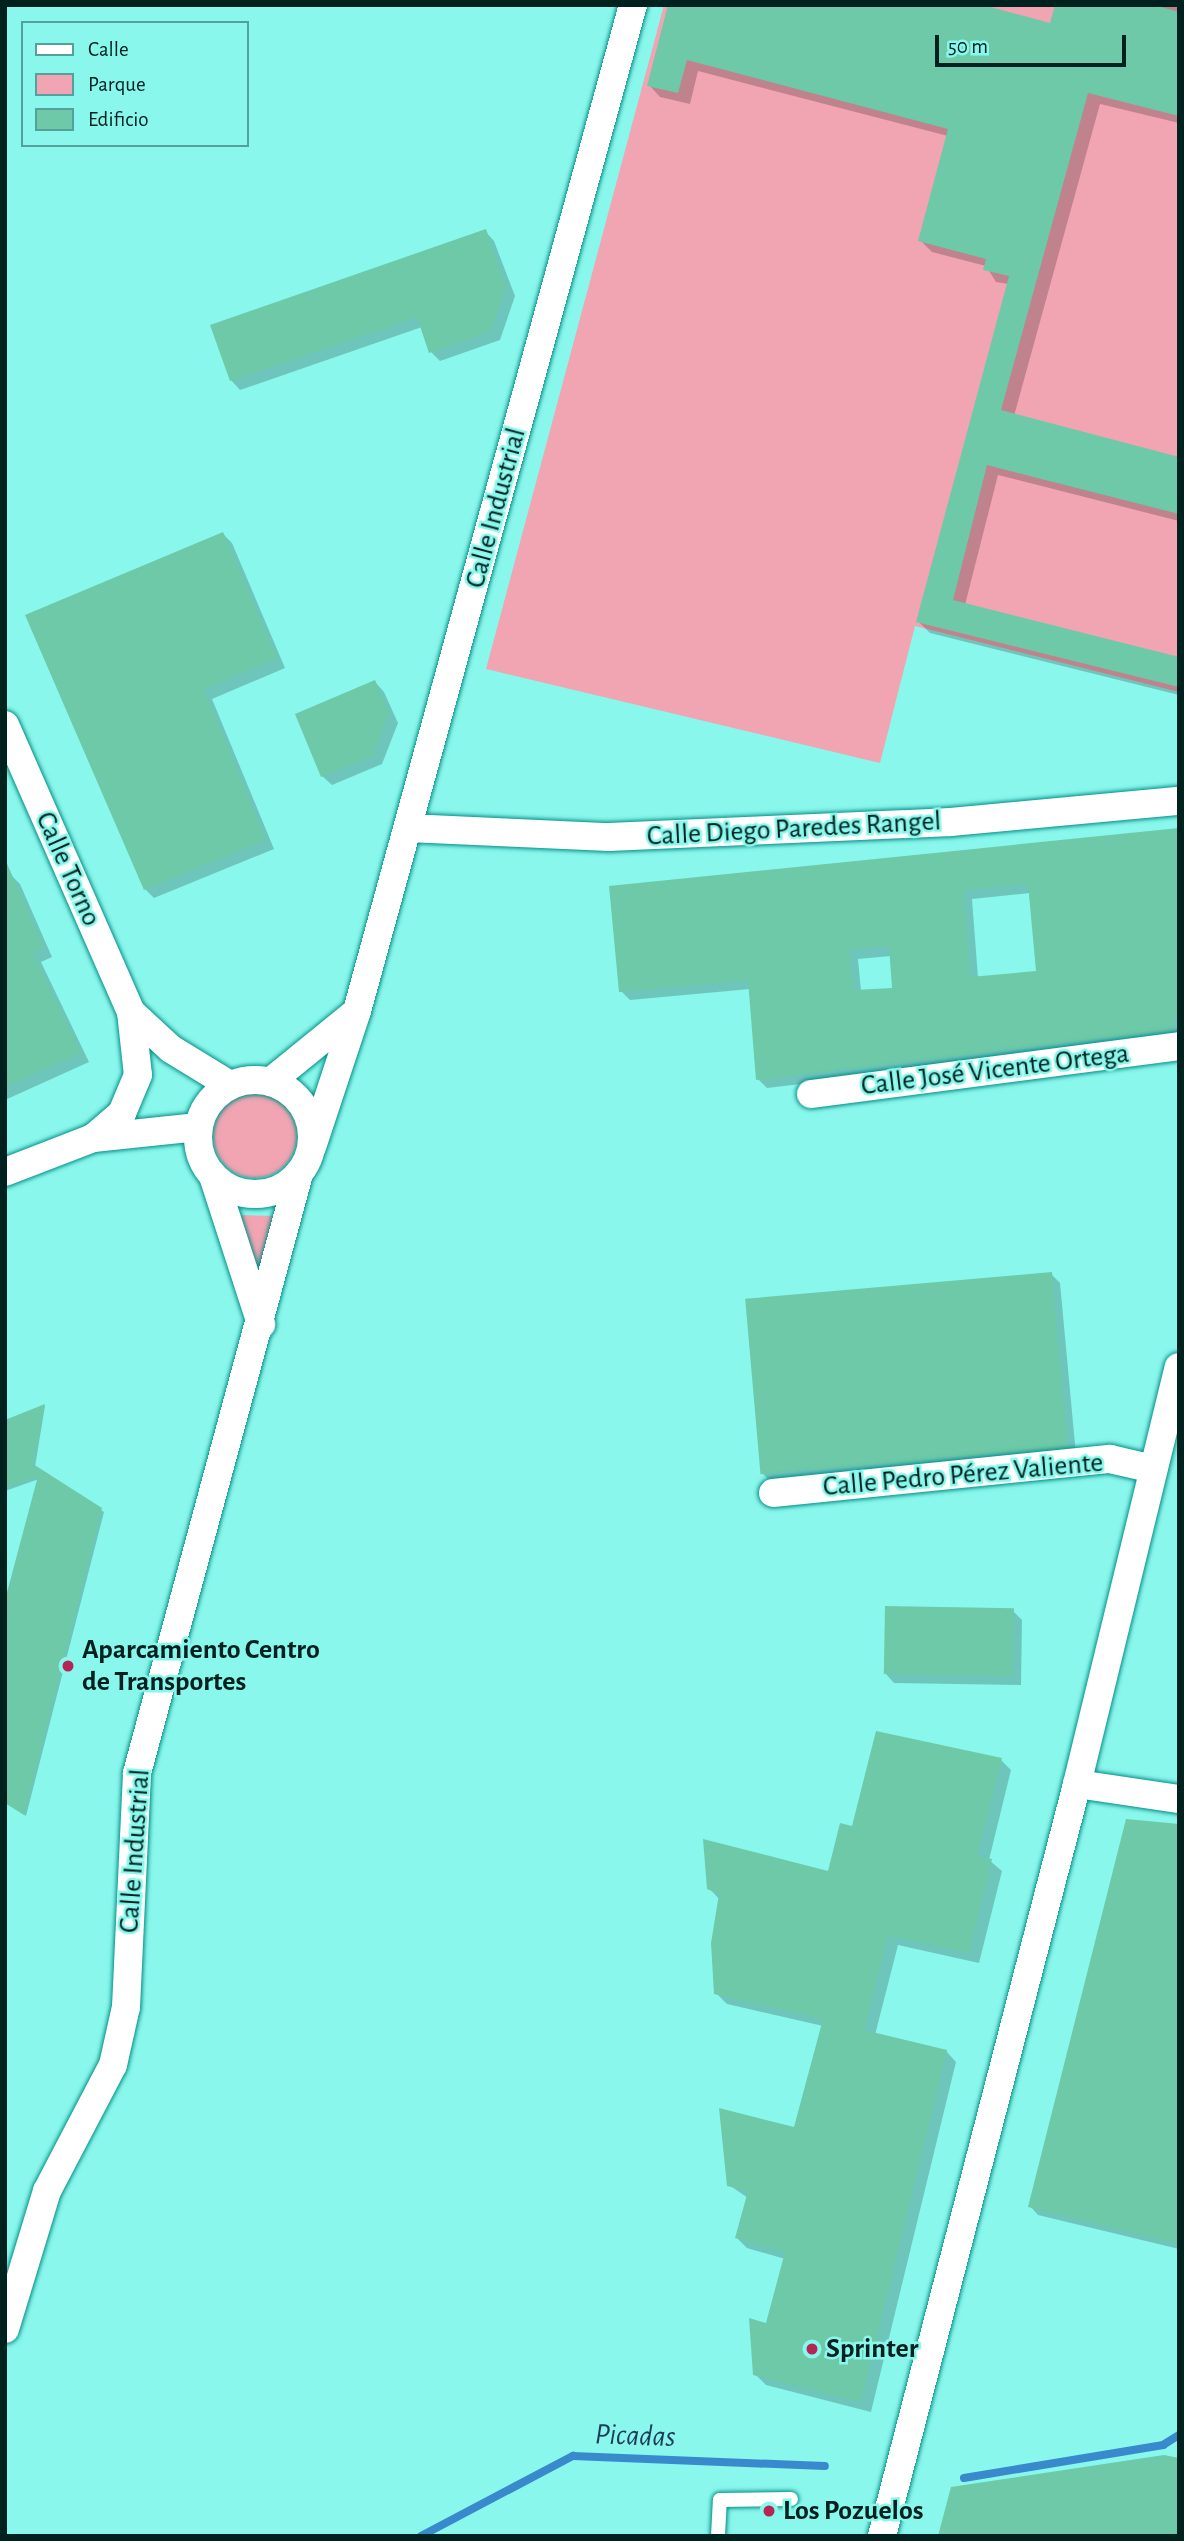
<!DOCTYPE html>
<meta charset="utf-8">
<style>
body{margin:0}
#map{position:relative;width:1184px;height:2541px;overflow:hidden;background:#8af7ec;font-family:"Alegreya Sans",sans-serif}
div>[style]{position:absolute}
.green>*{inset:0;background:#f1a4b2}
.round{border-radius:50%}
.shadow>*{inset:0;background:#0003}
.stream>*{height:8px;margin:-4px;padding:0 4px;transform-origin:4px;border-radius:4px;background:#398acd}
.building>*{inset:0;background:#6dc9a7;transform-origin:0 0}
.roads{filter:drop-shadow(0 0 2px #009087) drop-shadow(0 0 2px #009087)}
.lane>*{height:14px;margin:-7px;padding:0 7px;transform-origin:7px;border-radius:7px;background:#fff}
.street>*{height:28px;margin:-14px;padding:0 14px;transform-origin:14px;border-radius:14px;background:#fff}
.street>.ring{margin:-14px;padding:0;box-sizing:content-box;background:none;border:28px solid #fff;border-radius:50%}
.dots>*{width:19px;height:19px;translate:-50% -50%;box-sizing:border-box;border:4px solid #8af7ec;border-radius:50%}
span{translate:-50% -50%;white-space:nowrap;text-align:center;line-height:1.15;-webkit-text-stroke:5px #8af7ec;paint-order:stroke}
.street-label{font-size:28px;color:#00211e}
.poi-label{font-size:28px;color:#00211e;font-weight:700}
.left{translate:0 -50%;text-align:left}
.water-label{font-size:30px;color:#1c3d5a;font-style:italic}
.frame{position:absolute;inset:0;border:7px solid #00211e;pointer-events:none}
.legend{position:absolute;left:21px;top:21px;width:228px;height:126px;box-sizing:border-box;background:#8af7ec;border:2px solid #53a19a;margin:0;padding:9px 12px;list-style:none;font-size:21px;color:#00211e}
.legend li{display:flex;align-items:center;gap:14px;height:35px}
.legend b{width:35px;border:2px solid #53a19a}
.scale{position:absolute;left:935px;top:35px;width:191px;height:32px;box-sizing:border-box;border:4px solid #00211e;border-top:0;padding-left:9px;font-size:21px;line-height:24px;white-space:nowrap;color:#00211e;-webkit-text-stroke:5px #8af7ec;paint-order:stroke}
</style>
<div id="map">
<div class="green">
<div style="clip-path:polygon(664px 5px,1179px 5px,1179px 692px,915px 626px,880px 763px,486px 669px)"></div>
<div class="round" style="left:213px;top:1094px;width:84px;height:84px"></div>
<div style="clip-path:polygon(240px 1215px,275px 1216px,262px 1272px,251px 1272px)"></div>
</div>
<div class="shadow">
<div style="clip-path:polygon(670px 5px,1051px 25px,1056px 5px,1179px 5px,1179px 123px,1100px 104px,1014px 416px,1179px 459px,1179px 521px,998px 475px,965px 605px,1179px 659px,1179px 695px,930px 633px,918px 621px,1009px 284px,996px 282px,986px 266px,932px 252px,920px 240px,948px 136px,698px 71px,690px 104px,660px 97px,649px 85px)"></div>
<div style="clip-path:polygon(485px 231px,494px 241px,515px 296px,500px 340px,440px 361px,431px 352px,422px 327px,240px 390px,231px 380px)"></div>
<div style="clip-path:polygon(223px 534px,232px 543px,285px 668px,212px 699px,274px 849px,154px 898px,145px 889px)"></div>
<div style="clip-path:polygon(375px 682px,384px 692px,398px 723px,382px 764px,332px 785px,322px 776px)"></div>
<div style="clip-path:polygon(evenodd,1179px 830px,1179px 1039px,767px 1088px,758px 1079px,750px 989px,630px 1000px,621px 991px,611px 887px,1179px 830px,1030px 893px,1037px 973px,978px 978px,972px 899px,1030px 893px,1179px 830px,891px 956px,894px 989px,861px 991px,858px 959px,891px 956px)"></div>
<div style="clip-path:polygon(11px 875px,20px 884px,52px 957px,41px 962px,89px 1062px,5px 1100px,5px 877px)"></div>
<div style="clip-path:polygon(1051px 1274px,1060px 1283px,1076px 1455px,771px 1482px,762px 1473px)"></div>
<div style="clip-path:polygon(45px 1406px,35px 1467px,104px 1512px,26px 1816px,5px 1802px,39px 1479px,5px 1491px,5px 1422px)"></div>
<div style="clip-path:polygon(1013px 1611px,1022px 1620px,1021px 1685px,894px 1683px,885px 1673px)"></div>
<div style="clip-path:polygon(1001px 1760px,1011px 1770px,989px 1860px,1002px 1871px,979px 1963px,898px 1945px,875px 2035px,946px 2051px,956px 2062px,871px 2412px,766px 2385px,755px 2374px,785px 2259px,747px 2248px,737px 2238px,748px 2198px,729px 2185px,795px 2129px,823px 2026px,727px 2004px,716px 1993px,720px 1900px,709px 1888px,829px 1873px,853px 1828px)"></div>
<div style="clip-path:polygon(1179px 1826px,1179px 2249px,1038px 2215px,1030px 2206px)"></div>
</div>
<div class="stream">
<div style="left:964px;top:2478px;width:202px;rotate:-9.4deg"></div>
<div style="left:1163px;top:2445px;width:19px;rotate:-32deg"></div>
<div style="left:421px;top:2536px;width:172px;rotate:-27.8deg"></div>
<div style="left:573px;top:2456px;width:252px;rotate:2.3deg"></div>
</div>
<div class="building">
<div style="clip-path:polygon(668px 5px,983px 5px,1050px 23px,1055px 5px,1154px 5px,1179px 12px,1179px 116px,1088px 93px,1001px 410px,1179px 457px,1179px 514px,987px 465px,953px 600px,1179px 657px,1179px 687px,916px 622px,1009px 276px,983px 270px,986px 259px,918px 241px,948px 129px,687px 60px,678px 93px,647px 86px)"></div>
<div style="clip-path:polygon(486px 229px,506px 286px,491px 331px,429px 353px,417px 317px,230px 381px,210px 325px)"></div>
<div style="clip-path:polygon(223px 532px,277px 658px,204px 689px,266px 840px,144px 890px,25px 615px)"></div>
<div style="clip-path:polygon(375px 680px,389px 713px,373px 756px,321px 777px,295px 714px)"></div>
<div style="clip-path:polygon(evenodd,1179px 828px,1179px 1002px,1171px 1030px,756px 1080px,748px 980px,619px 992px,609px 886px,1179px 828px,1028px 884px,1036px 971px,970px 977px,964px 890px,1028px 884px,1179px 828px,889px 946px,892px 988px,854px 990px,849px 950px,889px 946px)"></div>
<div style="clip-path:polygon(5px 859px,44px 948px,33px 953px,81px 1053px,5px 1087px)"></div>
<div style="left:1052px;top:1272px;width:176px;height:308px;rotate:85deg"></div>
<div style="clip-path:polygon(45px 1404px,33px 1464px,102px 1508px,24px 1815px,5px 1803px,5px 1600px,38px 1476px,5px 1488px,5px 1420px)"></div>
<div style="left:885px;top:1606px;width:129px;height:68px;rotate:1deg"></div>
<div style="clip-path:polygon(876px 1731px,1002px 1758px,977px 1856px,992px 1859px,969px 1953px,888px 1936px,864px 2030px,947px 2050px,861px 2402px,753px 2375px,749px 2318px,766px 2323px,785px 2252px,735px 2238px,748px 2191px,727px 2186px,719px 2108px,794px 2127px,823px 2019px,714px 1994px,711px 1943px,719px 1894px,707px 1889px,703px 1839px,828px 1871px,840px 1823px,852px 1826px)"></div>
<div style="clip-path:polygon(1126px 1819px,1179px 1824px,1179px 2244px,1028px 2207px)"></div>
<div style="clip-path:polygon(1164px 2455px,1179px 2458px,1179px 2536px,938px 2536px,951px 2487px)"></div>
</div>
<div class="roads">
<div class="lane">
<div style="left:718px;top:2536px;width:36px;rotate:-87deg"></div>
<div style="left:720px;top:2500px;width:71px;rotate:-0.8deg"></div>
</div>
<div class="street">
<div style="left:5px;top:725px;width:313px;rotate:66.3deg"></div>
<div style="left:131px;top:1012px;width:63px;rotate:83.7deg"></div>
<div style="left:138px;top:1075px;width:41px;rotate:112.8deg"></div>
<div style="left:122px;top:1113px;width:38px;rotate:139deg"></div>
<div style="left:408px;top:828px;width:201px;rotate:2.6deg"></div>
<div style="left:609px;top:837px;width:342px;rotate:-2.5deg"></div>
<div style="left:951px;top:822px;width:229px;rotate:-5.3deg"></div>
<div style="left:131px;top:1012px;width:54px;rotate:42.8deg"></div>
<div style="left:171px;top:1049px;width:69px;rotate:31.4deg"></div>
<div class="ring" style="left:198px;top:1080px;width:86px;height:86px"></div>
<div style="left:270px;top:1082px;width:109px;rotate:-39.1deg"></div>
<div style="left:811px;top:1094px;width:371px;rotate:-7.4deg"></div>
<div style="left:312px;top:1147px;width:143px;rotate:-71.7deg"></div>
<div style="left:357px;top:1011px;width:1043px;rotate:-74.66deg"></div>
<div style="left:5px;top:1172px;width:94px;rotate:-21.1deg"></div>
<div style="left:93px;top:1138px;width:106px;rotate:-6deg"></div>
<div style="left:213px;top:1176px;width:156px;rotate:72deg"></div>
<div style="left:773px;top:1493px;width:339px;rotate:-5.8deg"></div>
<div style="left:1110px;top:1459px;width:44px;rotate:13.1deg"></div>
<div style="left:1077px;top:1784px;width:103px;rotate:8.4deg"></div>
<div style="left:5px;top:2329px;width:144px;rotate:-73.1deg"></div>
<div style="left:47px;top:2191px;width:142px;rotate:-62.4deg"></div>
<div style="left:113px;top:2065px;width:59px;rotate:-77.4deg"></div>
<div style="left:126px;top:2007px;width:234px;rotate:-87.3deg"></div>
<div style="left:137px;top:1773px;width:621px;rotate:-74.87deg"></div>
<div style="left:882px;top:2536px;width:777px;rotate:-75.46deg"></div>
<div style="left:1077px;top:1784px;width:429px;rotate:-76.3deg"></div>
</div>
</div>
<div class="dots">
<div style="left:68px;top:1666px;background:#b52655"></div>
<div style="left:812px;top:2349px;background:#b52655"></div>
<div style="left:769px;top:2511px;background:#b52655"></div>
</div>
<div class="street-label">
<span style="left:496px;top:508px;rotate:-75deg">Calle Industrial</span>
<span style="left:794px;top:829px;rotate:-3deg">Calle Diego Paredes Rangel</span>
<span style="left:68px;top:869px;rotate:66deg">Calle Torno</span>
<span style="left:995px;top:1070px;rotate:-7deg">Calle José Vicente Ortega</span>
<span style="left:963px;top:1475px;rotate:-5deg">Calle Pedro Pérez Valiente</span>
<span style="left:135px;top:1851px;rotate:-86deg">Calle Industrial</span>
</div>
<div class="poi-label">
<span class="left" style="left:82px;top:1666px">Aparcamiento Centro<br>de Transportes</span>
<span class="left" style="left:826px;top:2349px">Sprinter</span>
<span class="left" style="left:783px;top:2511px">Los Pozuelos</span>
</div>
<div class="water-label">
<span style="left:635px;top:2436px;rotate:2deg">Picadas</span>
</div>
<div class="frame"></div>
<ul class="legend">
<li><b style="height:9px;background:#fff"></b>Calle</li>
<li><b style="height:19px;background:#f1a4b2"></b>Parque</li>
<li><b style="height:19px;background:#6dc9a7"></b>Edificio</li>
</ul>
<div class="scale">50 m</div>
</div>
